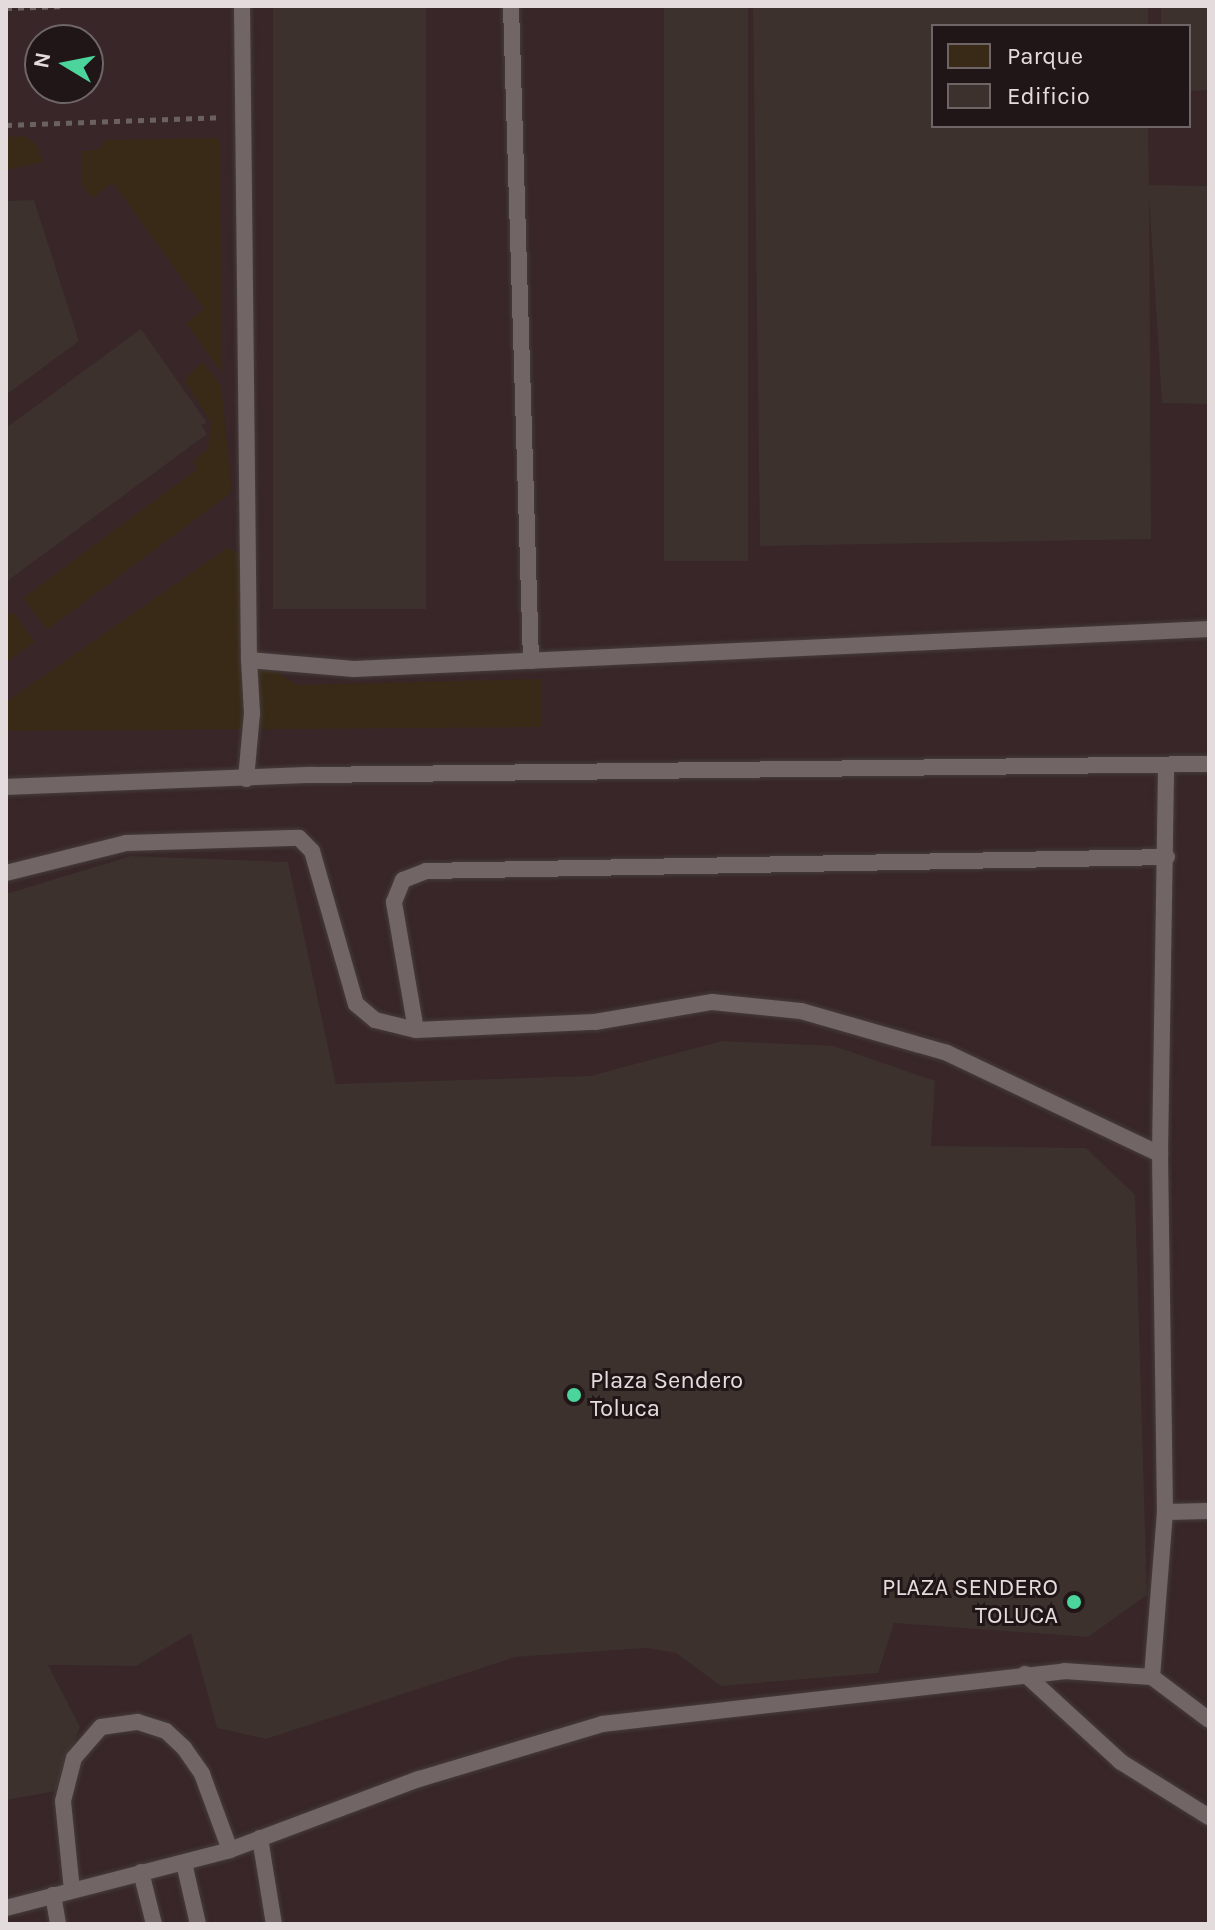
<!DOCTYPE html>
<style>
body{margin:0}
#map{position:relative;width:1215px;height:1930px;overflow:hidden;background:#2a1f20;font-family:Karla,sans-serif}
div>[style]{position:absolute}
.built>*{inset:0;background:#382628}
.green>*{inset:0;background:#392a17}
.building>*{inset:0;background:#3c312c;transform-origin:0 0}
.path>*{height:5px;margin-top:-2.5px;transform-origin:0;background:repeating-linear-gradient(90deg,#6b6161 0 6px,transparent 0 12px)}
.roads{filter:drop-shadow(0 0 2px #453c3c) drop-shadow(0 0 2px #453c3c)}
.lane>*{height:16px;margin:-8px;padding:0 8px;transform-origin:8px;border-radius:8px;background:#726566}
.dots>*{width:22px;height:22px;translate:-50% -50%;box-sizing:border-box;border:4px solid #211617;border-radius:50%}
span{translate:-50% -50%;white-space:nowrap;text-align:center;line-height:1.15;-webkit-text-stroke:6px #211617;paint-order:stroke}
.poi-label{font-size:24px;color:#e4dcdc}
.left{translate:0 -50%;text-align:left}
.right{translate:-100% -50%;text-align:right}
.frame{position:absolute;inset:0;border:8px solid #e4dcdc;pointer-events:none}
.legend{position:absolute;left:931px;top:24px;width:260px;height:104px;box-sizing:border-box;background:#211617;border:2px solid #6f6566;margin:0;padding:10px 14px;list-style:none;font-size:24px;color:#e4dcdc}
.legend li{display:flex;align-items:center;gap:16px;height:40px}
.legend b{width:40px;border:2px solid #6f6566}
.north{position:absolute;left:24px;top:24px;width:80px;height:80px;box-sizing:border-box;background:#211617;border:2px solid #6f6566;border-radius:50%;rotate:280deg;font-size:22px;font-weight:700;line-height:32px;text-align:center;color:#e4dcdc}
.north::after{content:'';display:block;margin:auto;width:28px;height:36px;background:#4bd49b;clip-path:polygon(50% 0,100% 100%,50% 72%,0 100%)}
</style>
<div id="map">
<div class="built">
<div style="clip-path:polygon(evenodd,6px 6px,1209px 6px,1209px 1924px,6px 1924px,6px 6px,933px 26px,1189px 26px,1189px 126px,933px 126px,933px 26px,6px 6px,40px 40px,88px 40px,88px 88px,40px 88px,40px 40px)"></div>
</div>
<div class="green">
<div style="clip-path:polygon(24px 136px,37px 145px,43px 162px,6px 170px,6px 137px)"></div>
<div style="clip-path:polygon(220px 138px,222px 373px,186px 323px,204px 309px,113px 183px,92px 198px,81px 184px,81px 151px,97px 150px,106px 140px)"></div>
<div style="clip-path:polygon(203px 362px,221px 386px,232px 492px,47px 630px,23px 598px,197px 469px,193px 461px,208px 449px,211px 422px,184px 380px)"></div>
<div style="clip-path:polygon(227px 548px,242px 554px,254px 639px,274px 670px,297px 685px,541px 679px,542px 727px,6px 731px,6px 702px)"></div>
<div style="clip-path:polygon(13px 612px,35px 642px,6px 662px,6px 617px)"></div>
</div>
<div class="building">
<div style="left:273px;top:6px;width:153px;height:603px"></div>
<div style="left:664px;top:6px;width:84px;height:555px"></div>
<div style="clip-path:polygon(753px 6px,1148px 6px,1148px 26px,933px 26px,933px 126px,1148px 126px,1149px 185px,1209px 186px,1209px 404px,1162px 403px,1149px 197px,1151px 539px,760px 546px)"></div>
<div style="clip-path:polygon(1161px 6px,1209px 6px,1209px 90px,1189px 91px,1189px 26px,1161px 26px)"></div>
<div style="clip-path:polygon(34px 200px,79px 341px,6px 395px,6px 201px)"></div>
<div style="clip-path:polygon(141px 329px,207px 423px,201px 425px,207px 434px,6px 582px,6px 428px)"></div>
<div style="clip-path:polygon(131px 856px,288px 862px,336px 1084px,590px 1076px,722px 1041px,834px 1046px,935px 1081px,931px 1146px,1086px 1148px,1135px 1195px,1147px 1595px,1088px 1637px,894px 1623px,878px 1673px,721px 1686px,676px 1653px,647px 1648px,515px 1657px,266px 1739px,217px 1728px,191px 1633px,136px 1666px,48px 1665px,80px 1727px,56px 1791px,6px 1800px,6px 894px)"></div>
</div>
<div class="path">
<div style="left:6px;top:8px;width:60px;rotate:-1.9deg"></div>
<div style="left:6px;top:125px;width:214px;rotate:-2.1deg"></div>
</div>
<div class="roads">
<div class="lane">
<div style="left:242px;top:6px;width:654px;rotate:89.39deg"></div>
<div style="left:249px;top:660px;width:105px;rotate:4.9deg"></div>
<div style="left:354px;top:669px;width:856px;rotate:-2.68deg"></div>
<div style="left:511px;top:6px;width:655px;rotate:88.25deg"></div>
<div style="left:246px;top:779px;width:66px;rotate:-84.8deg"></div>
<div style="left:252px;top:713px;width:53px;rotate:-93.2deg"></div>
<div style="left:6px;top:787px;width:305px;rotate:-2.3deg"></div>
<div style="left:311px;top:775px;width:898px;rotate:-0.7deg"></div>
<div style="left:6px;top:873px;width:124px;rotate:-14deg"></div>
<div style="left:126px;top:843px;width:173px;rotate:-1.7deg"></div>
<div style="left:299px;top:838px;width:18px;rotate:45deg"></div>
<div style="left:312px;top:851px;width:159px;rotate:74deg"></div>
<div style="left:356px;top:1004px;width:25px;rotate:40deg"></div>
<div style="left:375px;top:1020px;width:42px;rotate:13.7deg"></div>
<div style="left:416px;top:1030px;width:179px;rotate:-2.6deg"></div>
<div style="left:595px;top:1022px;width:119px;rotate:-9.7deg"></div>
<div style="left:712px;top:1002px;width:89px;rotate:5.8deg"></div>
<div style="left:801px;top:1011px;width:152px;rotate:16deg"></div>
<div style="left:947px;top:1053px;width:236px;rotate:25.4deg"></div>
<div style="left:1160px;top:1154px;width:358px;rotate:89.2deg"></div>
<div style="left:1165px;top:1512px;width:166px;rotate:94.5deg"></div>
<div style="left:416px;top:1030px;width:130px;rotate:-99.8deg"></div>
<div style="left:394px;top:902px;width:24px;rotate:-68deg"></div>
<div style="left:403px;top:880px;width:25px;rotate:-21deg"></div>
<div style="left:426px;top:871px;width:741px;rotate:-1.08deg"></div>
<div style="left:1160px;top:1154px;width:389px;rotate:-89.1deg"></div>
<div style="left:1165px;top:1512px;width:44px;rotate:-1.3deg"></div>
<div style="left:1025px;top:1674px;width:130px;rotate:42.5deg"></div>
<div style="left:1121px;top:1762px;width:104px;rotate:32deg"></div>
<div style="left:260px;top:1838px;width:87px;rotate:80.8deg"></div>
<div style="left:184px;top:1863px;width:63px;rotate:77.1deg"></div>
<div style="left:141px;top:1872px;width:54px;rotate:76deg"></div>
<div style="left:72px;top:1890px;width:89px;rotate:-95.8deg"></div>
<div style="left:63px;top:1801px;width:44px;rotate:-75.7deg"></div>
<div style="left:74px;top:1758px;width:41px;rotate:-48.9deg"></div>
<div style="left:101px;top:1727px;width:37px;rotate:-8deg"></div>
<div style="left:138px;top:1722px;width:29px;rotate:18deg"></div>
<div style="left:166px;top:1731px;width:25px;rotate:43deg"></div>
<div style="left:184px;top:1748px;width:32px;rotate:55deg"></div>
<div style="left:202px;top:1774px;width:81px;rotate:69.8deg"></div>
<div style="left:53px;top:1895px;width:29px;rotate:80deg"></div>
<div style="left:6px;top:1908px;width:231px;rotate:-14.5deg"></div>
<div style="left:230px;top:1850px;width:202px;rotate:-20.6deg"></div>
<div style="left:419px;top:1779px;width:191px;rotate:-16.7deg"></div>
<div style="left:602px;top:1724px;width:465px;rotate:-6.5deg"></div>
<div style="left:1064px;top:1671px;width:88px;rotate:3.9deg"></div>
<div style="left:1152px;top:1677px;width:71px;rotate:37deg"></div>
</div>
</div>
<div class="dots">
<div style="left:574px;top:1395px;background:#4bd49b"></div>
<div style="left:1074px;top:1602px;background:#4bd49b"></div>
</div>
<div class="poi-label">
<span class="left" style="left:590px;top:1395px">Plaza Sendero<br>Toluca</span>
<span class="right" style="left:1058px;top:1602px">PLAZA SENDERO<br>TOLUCA</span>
</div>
<div class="frame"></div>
<ul class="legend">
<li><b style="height:22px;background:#392a17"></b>Parque</li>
<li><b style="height:22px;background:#3c312c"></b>Edificio</li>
</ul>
<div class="north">N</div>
</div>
